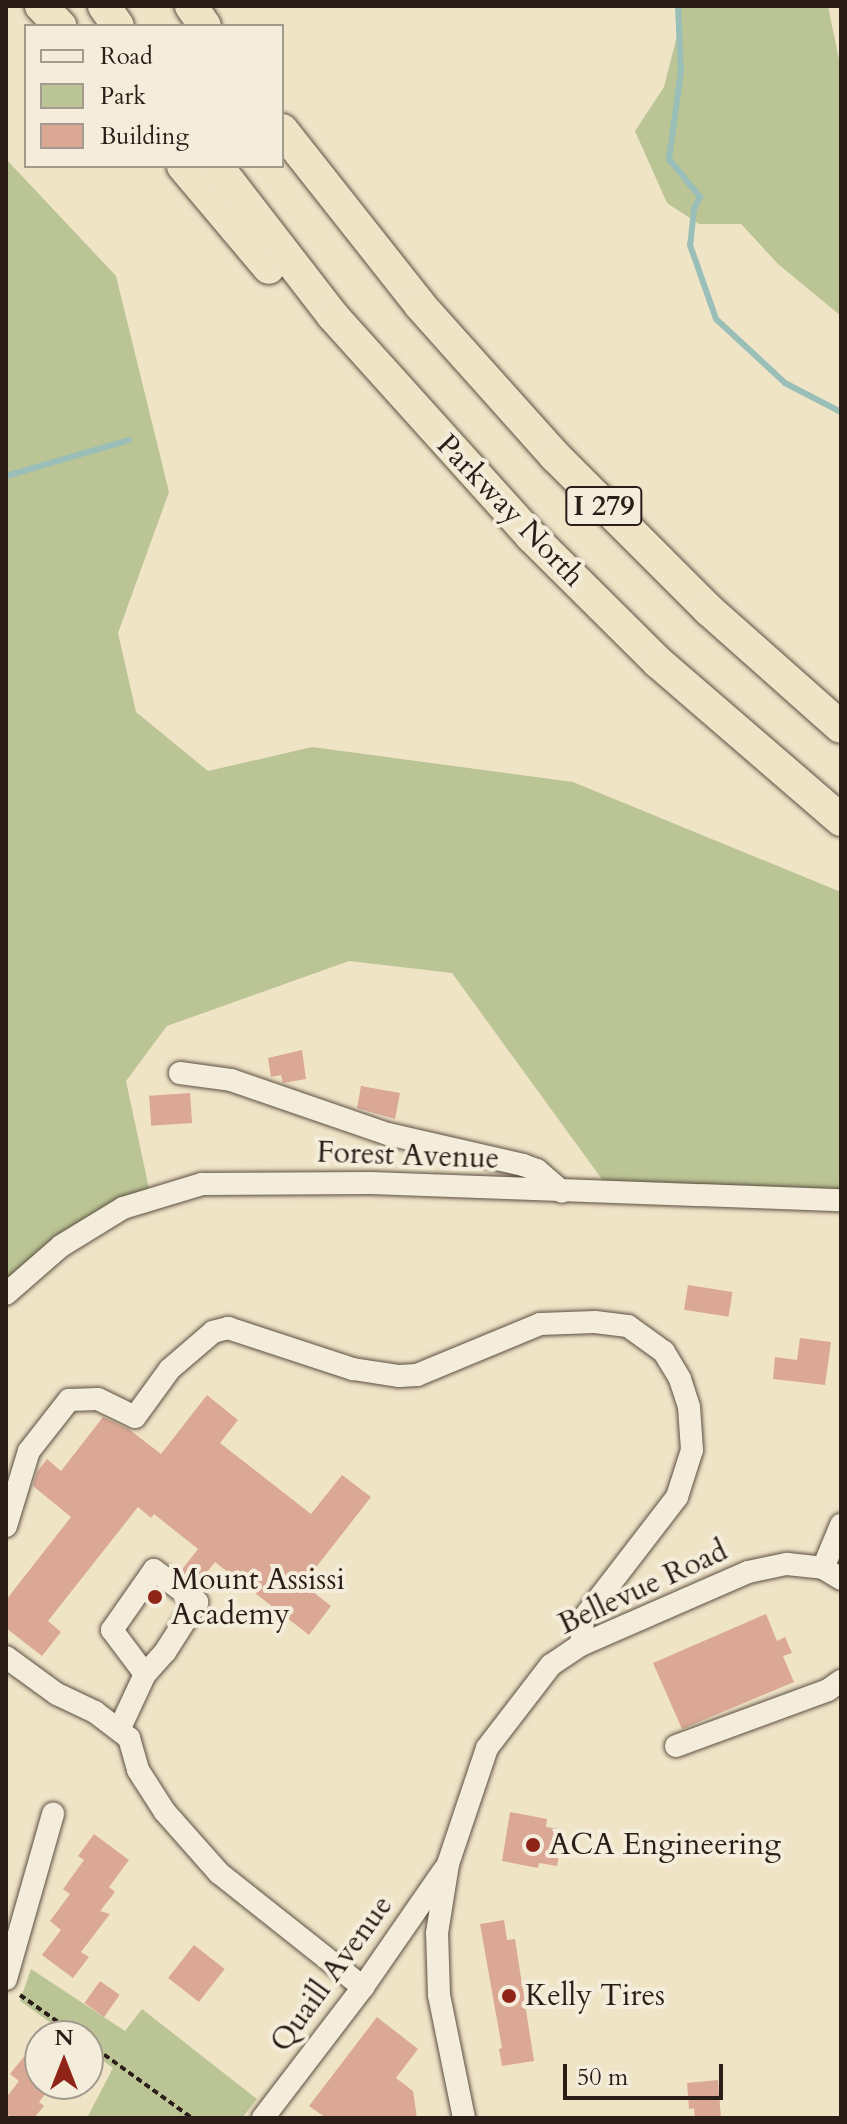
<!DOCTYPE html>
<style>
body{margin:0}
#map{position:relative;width:847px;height:2124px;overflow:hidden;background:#f0e4c7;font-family:Cardo,serif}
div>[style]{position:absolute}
.green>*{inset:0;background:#bbc494}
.stream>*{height:6px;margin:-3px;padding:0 3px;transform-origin:3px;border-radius:3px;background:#9abeb8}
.building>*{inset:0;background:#dba895;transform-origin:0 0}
.path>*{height:4px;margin-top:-2px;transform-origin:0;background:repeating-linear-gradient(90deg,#2b1d17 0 6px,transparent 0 10px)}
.roads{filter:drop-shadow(0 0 2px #5c4f43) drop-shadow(0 0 2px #5c4f43)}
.minor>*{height:22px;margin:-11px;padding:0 11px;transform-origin:11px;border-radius:11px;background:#f5eddb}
.highway>*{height:32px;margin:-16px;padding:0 16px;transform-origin:16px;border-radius:16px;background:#f0e4c7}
.dots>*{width:22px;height:22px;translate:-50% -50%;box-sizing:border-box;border:4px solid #f5eddb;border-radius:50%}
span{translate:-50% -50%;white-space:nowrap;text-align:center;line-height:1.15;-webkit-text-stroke:8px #f5eddb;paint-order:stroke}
.shield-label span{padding:2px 6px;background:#f5eddb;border:2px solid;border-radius:6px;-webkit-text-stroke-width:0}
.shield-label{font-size:28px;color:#2b1d17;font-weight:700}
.street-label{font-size:30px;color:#2b1d17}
.poi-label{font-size:30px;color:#2b1d17}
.left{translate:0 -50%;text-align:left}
.frame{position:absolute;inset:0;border:8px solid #2b1d17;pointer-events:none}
.legend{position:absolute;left:24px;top:24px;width:260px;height:144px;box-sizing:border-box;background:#f5eddb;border:2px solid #a49a8d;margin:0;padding:10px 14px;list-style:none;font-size:24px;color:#2b1d17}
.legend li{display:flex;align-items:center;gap:16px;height:40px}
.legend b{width:40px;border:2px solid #a49a8d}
.north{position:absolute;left:24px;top:2020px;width:80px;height:80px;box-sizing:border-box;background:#f5eddb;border:2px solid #a49a8d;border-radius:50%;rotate:0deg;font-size:22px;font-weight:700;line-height:32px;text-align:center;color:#2b1d17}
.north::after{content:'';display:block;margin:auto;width:28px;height:36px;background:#8f2418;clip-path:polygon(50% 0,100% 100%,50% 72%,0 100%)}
.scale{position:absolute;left:563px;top:2064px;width:160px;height:36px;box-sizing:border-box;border:4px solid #2b1d17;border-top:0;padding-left:10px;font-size:24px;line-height:28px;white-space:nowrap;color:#2b1d17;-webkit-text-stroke:6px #f5eddb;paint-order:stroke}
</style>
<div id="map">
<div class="green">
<div style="clip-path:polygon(680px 6px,828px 6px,841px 69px,841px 316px,778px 264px,741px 224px,699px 224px,667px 203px,635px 131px,664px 87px,679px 28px)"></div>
<div style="clip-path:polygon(6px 159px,116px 276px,169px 492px,118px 633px,136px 712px,208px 771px,312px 747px,573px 782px,841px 892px,841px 1200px,612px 1193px,452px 973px,349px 961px,167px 1026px,126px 1081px,151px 1198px,6px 1294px)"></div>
<div style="clip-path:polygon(31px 1969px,125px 2031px,142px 2009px,257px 2099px,242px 2118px,87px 2118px,113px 2068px,88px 2050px,88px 2036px,69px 2036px,20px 2001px)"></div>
</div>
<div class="stream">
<div style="left:678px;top:6px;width:66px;rotate:87.4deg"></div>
<div style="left:681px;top:72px;width:88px;rotate:97.9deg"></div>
<div style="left:669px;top:159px;width:49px;rotate:50.8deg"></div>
<div style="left:700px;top:197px;width:13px;rotate:117deg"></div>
<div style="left:694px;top:209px;width:36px;rotate:96deg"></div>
<div style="left:690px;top:245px;width:78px;rotate:70.6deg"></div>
<div style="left:716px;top:319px;width:94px;rotate:42.8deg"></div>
<div style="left:785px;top:383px;width:63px;rotate:27.4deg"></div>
<div style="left:6px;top:476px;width:128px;rotate:-16.3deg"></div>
</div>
<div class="building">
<div style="clip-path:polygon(302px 1050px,306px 1079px,283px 1083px,281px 1075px,271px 1077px,268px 1058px)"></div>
<div style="clip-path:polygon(361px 1086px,400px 1093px,395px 1119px,357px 1108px)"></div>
<div style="left:190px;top:1093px;width:30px;height:41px;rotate:86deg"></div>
<div style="left:688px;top:1285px;width:45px;height:25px;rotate:9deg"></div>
<div style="clip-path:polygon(800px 1338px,831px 1342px,825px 1385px,773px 1379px,775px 1357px,797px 1360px)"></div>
<div style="clip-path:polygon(207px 1395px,238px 1420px,220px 1443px,311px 1514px,342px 1475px,371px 1497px,303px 1584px,331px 1606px,309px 1635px,215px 1562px,197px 1585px,180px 1572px,198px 1549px,154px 1514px,151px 1518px,138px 1507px,48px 1621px,61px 1632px,42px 1656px,6px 1628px,6px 1600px,71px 1517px,33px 1486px,37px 1472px,47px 1459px,61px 1471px,103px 1417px,130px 1430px,161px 1454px)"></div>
<div style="clip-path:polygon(766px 1614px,777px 1641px,785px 1637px,792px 1653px,783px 1656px,794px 1682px,682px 1729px,653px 1663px)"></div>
<div style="clip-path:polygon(510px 1812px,547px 1819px,546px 1827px,564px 1830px,557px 1866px,539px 1863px,538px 1868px,502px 1861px)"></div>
<div style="clip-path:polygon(94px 1834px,129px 1860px,109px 1887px,115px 1892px,100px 1911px,110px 1914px,81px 1952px,89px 1957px,73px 1978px,42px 1955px,61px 1930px,50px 1921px,70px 1894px,63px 1889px,84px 1860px,78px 1856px)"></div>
<div style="clip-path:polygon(504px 1920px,507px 1940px,515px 1939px,534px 2061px,502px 2066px,499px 2049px,502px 2048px,480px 1924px)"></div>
<div style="left:194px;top:1945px;width:39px;height:42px;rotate:38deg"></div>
<div style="left:100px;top:1981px;width:24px;height:27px;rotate:35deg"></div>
<div style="clip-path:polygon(377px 2017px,418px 2049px,396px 2078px,413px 2091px,417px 2118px,326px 2118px,309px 2106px)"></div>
<div style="clip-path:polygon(26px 2054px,40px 2065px,40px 2084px,53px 2084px,39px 2102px,44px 2106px,34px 2118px,12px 2118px,6px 2113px,6px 2098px,19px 2081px,10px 2074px)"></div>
<div style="clip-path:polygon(718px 2080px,721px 2118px,695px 2118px,694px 2108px,689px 2109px,687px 2083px)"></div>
</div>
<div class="path">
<div style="left:20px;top:1995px;width:71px;rotate:35.3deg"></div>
<div style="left:88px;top:2043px;width:128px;rotate:35.8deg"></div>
</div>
<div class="roads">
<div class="minor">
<div style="left:180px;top:1073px;width:51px;rotate:7.8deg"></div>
<div style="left:231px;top:1080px;width:166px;rotate:19deg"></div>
<div style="left:388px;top:1134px;width:139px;rotate:12.9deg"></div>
<div style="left:523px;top:1165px;width:15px;rotate:20deg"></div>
<div style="left:537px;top:1170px;width:33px;rotate:41deg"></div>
<div style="left:6px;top:1294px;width:73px;rotate:-41.1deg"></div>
<div style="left:61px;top:1246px;width:73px;rotate:-31.5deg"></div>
<div style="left:123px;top:1208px;width:83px;rotate:-16.9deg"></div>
<div style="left:202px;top:1184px;width:169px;rotate:-0.3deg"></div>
<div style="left:371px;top:1183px;width:470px;rotate:2.1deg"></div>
<div style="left:6px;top:1526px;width:78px;rotate:-73deg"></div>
<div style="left:29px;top:1451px;width:65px;rotate:-51.9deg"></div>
<div style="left:69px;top:1400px;width:29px;rotate:-2deg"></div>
<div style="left:98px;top:1399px;width:41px;rotate:25.9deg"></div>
<div style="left:135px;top:1417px;width:59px;rotate:-53.9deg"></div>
<div style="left:170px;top:1369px;width:57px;rotate:-40.7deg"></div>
<div style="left:213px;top:1332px;width:16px;rotate:-15deg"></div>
<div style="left:228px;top:1328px;width:132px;rotate:18.2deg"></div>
<div style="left:353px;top:1369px;width:47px;rotate:8.7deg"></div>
<div style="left:399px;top:1376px;width:18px;rotate:-3deg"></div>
<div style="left:417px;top:1375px;width:133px;rotate:-22.5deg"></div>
<div style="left:540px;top:1324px;width:55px;rotate:-2.1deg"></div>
<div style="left:595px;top:1322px;width:33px;rotate:7deg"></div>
<div style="left:628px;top:1326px;width:44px;rotate:35.8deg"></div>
<div style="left:664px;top:1352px;width:31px;rotate:59deg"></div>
<div style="left:680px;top:1379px;width:29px;rotate:72deg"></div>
<div style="left:689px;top:1407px;width:43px;rotate:86deg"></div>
<div style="left:692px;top:1450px;width:49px;rotate:107.7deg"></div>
<div style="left:677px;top:1497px;width:154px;rotate:127.6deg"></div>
<div style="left:583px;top:1619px;width:26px;rotate:94deg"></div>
<div style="left:823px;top:1568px;width:47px;rotate:-67.3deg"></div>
<div style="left:6px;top:1657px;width:63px;rotate:36deg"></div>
<div style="left:57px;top:1694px;width:42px;rotate:25.3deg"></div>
<div style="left:95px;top:1712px;width:43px;rotate:37.4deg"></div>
<div style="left:129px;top:1738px;width:33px;rotate:74deg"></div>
<div style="left:138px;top:1770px;width:50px;rotate:57.3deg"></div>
<div style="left:165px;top:1812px;width:81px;rotate:48.5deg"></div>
<div style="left:219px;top:1873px;width:184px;rotate:38.4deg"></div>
<div style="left:119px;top:1730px;width:62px;rotate:-65.1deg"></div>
<div style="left:145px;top:1674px;width:55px;rotate:-126.9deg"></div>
<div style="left:112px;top:1630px;width:73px;rotate:-55deg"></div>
<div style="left:154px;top:1570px;width:54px;rotate:36.7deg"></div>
<div style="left:197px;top:1602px;width:59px;rotate:122.6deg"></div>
<div style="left:165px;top:1652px;width:30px;rotate:132deg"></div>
<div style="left:676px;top:1746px;width:162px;rotate:-20.2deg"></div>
<div style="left:828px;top:1690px;width:16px;rotate:-35deg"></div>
<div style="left:6px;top:1979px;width:172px;rotate:-74.1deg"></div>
<div style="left:263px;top:2118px;width:165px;rotate:-52.6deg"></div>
<div style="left:363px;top:1987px;width:142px;rotate:-55.3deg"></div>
<div style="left:464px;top:2118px;width:126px;rotate:-101.5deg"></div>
<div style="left:439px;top:1995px;width:62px;rotate:-91.8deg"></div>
<div style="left:437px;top:1933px;width:70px;rotate:-80.9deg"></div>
<div style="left:448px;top:1864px;width:122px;rotate:-71.4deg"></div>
<div style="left:487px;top:1748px;width:105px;rotate:-52.4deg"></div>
<div style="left:551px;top:1665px;width:36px;rotate:-34deg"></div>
<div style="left:581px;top:1645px;width:182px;rotate:-23.6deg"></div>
<div style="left:748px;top:1572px;width:40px;rotate:-12deg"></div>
<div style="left:787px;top:1564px;width:36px;rotate:6deg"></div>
<div style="left:823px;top:1568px;width:21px;rotate:31deg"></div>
</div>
<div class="highway">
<div style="left:41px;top:6px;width:28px;rotate:46deg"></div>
<div style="left:104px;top:6px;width:24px;rotate:55deg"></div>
<div style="left:191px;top:6px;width:24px;rotate:55deg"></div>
<div style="left:282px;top:130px;width:223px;rotate:51.7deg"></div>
<div style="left:420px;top:305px;width:203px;rotate:48.2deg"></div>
<div style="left:555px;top:456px;width:218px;rotate:45deg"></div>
<div style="left:709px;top:610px;width:176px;rotate:41.6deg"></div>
<div style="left:183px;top:166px;width:133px;rotate:49.9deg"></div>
<div style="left:217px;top:166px;width:190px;rotate:52.3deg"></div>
<div style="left:333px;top:316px;width:296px;rotate:48deg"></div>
<div style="left:531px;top:536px;width:179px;rotate:44.8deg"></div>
<div style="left:658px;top:662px;width:242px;rotate:40.8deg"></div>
</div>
</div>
<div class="dots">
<div style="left:155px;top:1597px;background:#8f2418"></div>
<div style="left:533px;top:1845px;background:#8f2418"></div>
<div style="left:509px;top:1996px;background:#8f2418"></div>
</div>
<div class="shield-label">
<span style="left:604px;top:506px">I 279</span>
</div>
<div class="street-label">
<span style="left:510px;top:511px;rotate:46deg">Parkway North</span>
<span style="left:408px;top:1156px;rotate:2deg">Forest Avenue</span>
<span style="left:643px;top:1588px;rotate:-25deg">Bellevue Road</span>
<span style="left:332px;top:1974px;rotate:-54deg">Quaill Avenue</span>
</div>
<div class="poi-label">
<span class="left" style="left:171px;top:1597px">Mount Assissi<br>Academy</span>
<span class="left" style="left:549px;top:1845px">ACA Engineering</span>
<span class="left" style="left:525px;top:1996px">Kelly Tires</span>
</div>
<div class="frame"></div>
<ul class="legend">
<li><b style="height:10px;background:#f5eddb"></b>Road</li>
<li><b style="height:22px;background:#bbc494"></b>Park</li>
<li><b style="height:22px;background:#dba895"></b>Building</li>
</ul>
<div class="north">N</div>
<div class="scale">50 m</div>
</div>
